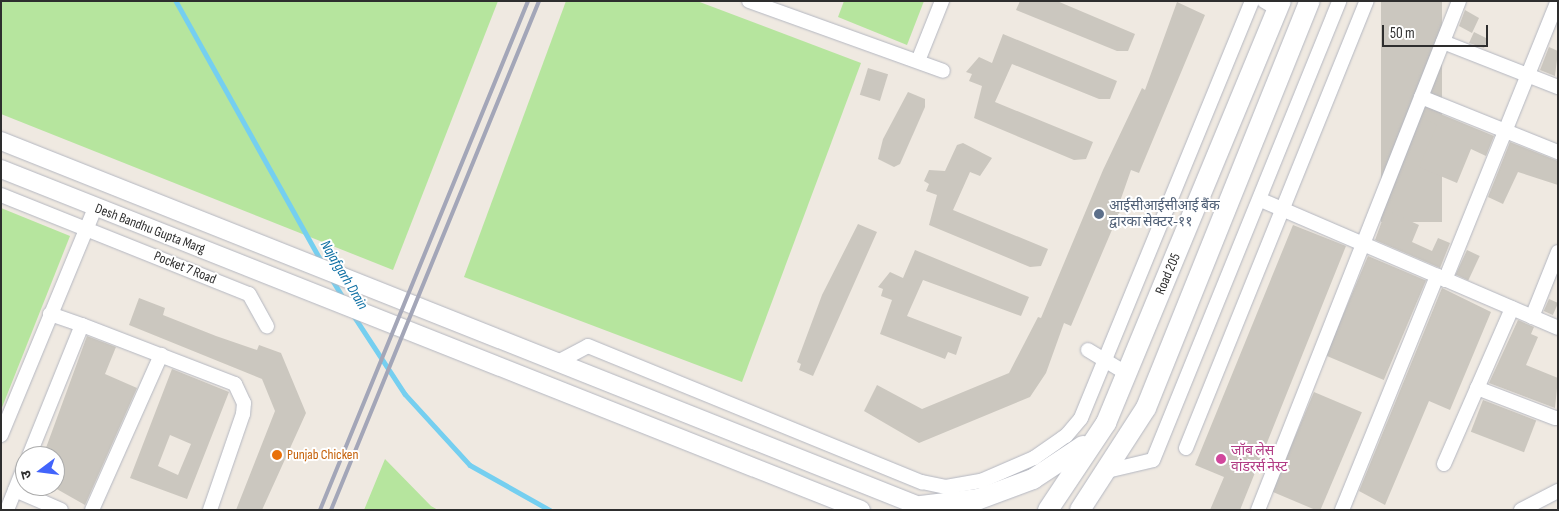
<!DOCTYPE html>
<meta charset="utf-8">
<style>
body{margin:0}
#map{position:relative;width:1559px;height:511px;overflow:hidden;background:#efe9e1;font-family:"Sofia Sans Condensed","Noto Sans Devanagari",sans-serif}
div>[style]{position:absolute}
.green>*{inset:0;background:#b6e59e}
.stream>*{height:4.5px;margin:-2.25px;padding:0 2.25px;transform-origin:2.25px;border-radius:2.25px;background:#75cff0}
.building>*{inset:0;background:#cbc7bf;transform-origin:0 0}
.roads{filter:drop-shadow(0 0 1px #b4b7c1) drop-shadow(0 0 1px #b4b7c1)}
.minor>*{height:14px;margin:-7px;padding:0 7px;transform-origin:7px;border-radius:7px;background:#fff}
.tertiary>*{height:18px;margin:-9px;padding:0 9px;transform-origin:9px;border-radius:9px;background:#fff}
.secondary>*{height:20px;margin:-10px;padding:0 10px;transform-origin:10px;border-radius:10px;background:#fff}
.rail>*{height:4px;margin:-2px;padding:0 2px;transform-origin:2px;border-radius:2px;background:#a3a6b8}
.dots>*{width:14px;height:14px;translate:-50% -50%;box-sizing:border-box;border:2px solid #fff;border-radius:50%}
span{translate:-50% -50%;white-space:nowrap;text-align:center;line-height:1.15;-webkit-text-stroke:4px #fff;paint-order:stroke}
.service-label{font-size:14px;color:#4e5e75}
.left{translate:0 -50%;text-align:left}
.street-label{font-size:14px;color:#2e2e2e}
.hotel-label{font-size:14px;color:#b23c85}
.food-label{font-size:14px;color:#c56008}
.water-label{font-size:15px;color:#0d6fa3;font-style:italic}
.frame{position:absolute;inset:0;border:2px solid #2e2e2e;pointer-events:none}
.north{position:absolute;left:15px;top:446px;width:50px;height:50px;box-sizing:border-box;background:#fff;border:1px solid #ababab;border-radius:50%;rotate:255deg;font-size:14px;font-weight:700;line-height:20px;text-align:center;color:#2e2e2e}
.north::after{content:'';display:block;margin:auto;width:18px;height:22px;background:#4264fb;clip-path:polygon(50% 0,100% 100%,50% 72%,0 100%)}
.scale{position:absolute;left:1382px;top:25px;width:106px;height:22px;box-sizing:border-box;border:2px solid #2e2e2e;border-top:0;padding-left:6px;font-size:15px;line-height:18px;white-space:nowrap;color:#2e2e2e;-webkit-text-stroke:4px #fff;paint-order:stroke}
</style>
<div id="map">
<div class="green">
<div style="clip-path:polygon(1px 1px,498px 1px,393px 270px,1px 114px)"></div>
<div style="clip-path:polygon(566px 1px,697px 1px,861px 63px,742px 382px,464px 277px)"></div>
<div style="clip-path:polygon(844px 1px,924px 1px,907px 45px,838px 17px)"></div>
<div style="clip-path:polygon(1px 208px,70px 236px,1px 410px)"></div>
<div style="clip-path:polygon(385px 459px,431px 506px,438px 510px,364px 510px)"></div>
</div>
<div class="stream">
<div style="left:176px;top:1px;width:299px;rotate:60.8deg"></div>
<div style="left:332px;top:279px;width:23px;rotate:59deg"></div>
<div style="left:354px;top:316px;width:93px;rotate:56.8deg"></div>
<div style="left:405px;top:394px;width:96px;rotate:47.5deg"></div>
<div style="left:470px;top:465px;width:92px;rotate:29.4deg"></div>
</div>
<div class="building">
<div style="clip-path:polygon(1020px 1px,1057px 1px,1135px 34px,1128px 51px,1117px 51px,1016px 10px)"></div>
<div style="left:1381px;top:1px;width:61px;height:221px"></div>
<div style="clip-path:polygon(1177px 2px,1205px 15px,1139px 173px,1131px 170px,1117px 210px,1120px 211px,1071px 326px,1064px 323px,1046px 373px,1030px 397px,919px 443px,864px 411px,877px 385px,922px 409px,1009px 373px,1038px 317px,1041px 318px,1103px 170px,1142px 88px,1145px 90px)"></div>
<div style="clip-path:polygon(1465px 10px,1479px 18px,1472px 33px,1459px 26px)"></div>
<div style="clip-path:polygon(1474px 32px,1488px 39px,1484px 48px,1469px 43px)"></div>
<div style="clip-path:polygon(1003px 34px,1117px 81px,1110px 99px,1099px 99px,1012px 64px,995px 102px,1093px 142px,1086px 159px,1074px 160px,974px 118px,982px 86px,969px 81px,972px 74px,966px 72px,979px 57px,992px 63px)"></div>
<div style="clip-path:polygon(1549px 47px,1558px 51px,1555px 76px,1540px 70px)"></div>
<div style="left:868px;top:68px;width:21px;height:28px;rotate:17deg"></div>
<div style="clip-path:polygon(908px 92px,925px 99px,925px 107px,900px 164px,894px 167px,878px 159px,883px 139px)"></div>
<div style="clip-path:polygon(1426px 108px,1494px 136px,1486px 156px,1471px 149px,1457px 183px,1419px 167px,1437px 125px,1422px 118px)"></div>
<div style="clip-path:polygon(1510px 142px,1558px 161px,1558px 185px,1518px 172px,1503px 204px,1488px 197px)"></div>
<div style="clip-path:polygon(963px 143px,992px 158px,980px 176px,970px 172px,953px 210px,1048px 249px,1041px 266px,1030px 267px,929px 225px,937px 195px,926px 191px,929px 184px,924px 181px,929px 170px,945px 171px,957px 145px)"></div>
<div style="clip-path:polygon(1386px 210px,1419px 225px,1412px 242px,1432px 251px,1438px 238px,1450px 243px,1440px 268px,1375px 240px)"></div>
<div style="clip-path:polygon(858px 224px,877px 232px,813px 376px,799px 370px,801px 364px,797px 362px,822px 295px)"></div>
<div style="clip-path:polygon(1293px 225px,1346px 246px,1240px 510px,1210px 510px,1224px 477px,1195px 465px)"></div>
<div style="clip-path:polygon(915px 250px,1029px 297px,1021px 316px,923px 280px,907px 316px,962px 337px,956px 355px,948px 352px,945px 359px,880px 334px,892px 300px,881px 296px,883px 289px,878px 287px,890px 272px,903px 278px)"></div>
<div style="left:1467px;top:250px;width:14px;height:27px;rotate:25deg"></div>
<div style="left:1368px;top:256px;width:63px;height:108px;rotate:23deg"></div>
<div style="clip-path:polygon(1442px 288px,1491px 312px,1450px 410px,1429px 401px,1385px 505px,1359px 491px)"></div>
<div style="clip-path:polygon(139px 298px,165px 308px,163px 315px,216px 336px,257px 350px,259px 345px,281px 353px,306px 413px,262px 510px,236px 510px,275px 411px,262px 379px,129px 325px)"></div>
<div style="left:1549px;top:299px;width:10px;height:13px;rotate:24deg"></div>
<div style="clip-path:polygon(1518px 320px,1534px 327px,1531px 334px,1538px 337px,1526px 365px,1558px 378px,1555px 408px,1489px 383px)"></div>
<div style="clip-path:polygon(87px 336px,116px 347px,105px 374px,137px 388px,85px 505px,55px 488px,55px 456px,43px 456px)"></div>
<div style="clip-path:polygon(evenodd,172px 369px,229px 392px,187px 499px,130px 478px,172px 369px,170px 435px,191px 444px,178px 475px,158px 466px,170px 435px)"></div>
<div style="left:1314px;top:392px;width:52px;height:108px;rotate:23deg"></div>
<div style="left:1483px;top:400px;width:57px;height:34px;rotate:21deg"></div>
</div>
<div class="roads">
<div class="minor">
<div style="left:749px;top:1px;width:206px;rotate:19.8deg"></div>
<div style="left:1264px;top:1px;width:16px;rotate:30deg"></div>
<div style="left:1443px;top:42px;width:123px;rotate:21.4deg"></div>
<div style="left:918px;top:61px;width:65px;rotate:-68.2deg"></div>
<div style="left:1421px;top:97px;width:148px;rotate:21.9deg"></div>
<div style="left:1px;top:195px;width:267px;rotate:21.8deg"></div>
<div style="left:249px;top:294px;width:37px;rotate:61deg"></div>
<div style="left:1261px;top:200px;width:323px;rotate:23.3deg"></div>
<div style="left:1445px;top:280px;width:301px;rotate:-68deg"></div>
<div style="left:1532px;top:317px;width:70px;rotate:-68.2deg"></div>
<div style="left:82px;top:325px;width:164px;rotate:21.1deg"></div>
<div style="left:235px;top:384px;width:21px;rotate:65deg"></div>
<div style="left:244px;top:403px;width:11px;rotate:95deg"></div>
<div style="left:243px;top:414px;width:102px;rotate:109deg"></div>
<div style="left:1088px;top:350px;width:44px;rotate:31.2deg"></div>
<div style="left:556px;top:363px;width:36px;rotate:-28deg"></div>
<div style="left:588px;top:346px;width:361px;rotate:22.2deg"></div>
<div style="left:922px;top:482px;width:25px;rotate:12deg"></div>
<div style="left:946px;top:487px;width:36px;rotate:-10deg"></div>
<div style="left:981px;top:481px;width:58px;rotate:-23.5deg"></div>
<div style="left:1034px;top:458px;width:39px;rotate:-35deg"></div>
<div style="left:1066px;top:436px;width:23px;rotate:-50deg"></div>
<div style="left:1081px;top:418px;width:451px;rotate:-67.7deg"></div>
<div style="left:1477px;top:388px;width:84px;rotate:21deg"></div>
<div style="left:1px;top:435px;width:246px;rotate:-67.5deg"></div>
<div style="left:1186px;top:448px;width:482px;rotate:-68deg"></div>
<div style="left:29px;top:456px;width:141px;rotate:-68deg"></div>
<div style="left:82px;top:325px;width:34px;rotate:-161deg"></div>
<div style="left:1444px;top:464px;width:170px;rotate:-66.4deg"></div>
<div style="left:1107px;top:471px;width:47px;rotate:-13.4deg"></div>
<div style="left:1153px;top:460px;width:495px;rotate:-67.9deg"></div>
<div style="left:15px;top:490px;width:50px;rotate:23.5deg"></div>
<div style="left:7px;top:510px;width:48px;rotate:-68.2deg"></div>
<div style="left:92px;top:510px;width:170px;rotate:-66deg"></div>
<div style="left:1258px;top:510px;width:547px;rotate:-68.45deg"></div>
<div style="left:1342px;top:510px;width:253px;rotate:-67.9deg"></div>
<div style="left:1521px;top:510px;width:42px;rotate:-27.2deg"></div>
</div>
<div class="tertiary">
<div style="left:1px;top:141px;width:999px;rotate:21.68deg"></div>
<div style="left:1px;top:169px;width:925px;rotate:21.63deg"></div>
</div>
<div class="secondary">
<div style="left:921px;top:506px;width:58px;rotate:-6.9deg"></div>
<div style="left:979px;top:499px;width:58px;rotate:-20.3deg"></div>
<div style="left:1033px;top:479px;width:60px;rotate:-33.4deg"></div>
<div style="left:1048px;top:510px;width:105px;rotate:-56.3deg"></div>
<div style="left:1106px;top:423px;width:457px;rotate:-67.5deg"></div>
<div style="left:1080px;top:510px;width:121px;rotate:-57.1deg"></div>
<div style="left:1146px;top:408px;width:439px;rotate:-68.1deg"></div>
</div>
</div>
<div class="rail">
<div style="left:320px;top:510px;width:550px;rotate:-67.77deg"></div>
<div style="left:331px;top:510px;width:550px;rotate:-67.77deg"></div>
</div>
<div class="dots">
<div style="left:1099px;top:214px;background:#5c6f8a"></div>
<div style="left:277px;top:455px;background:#e8710a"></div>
<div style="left:1221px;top:459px;background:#d1479c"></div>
</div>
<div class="service-label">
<span class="left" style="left:1109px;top:214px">आईसीआईसीआई बैंक<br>द्वारका सेक्टर-११</span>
</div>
<div class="street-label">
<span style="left:150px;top:229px;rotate:21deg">Desh Bandhu Gupta Marg</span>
<span style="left:185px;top:268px;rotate:22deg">Pocket 7 Road</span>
<span style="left:1168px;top:274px;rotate:-67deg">Road 205</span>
</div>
<div class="hotel-label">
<span class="left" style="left:1231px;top:459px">जॉब लेस<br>वांडरर्स नेस्ट</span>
</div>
<div class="food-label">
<span class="left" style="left:287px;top:455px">Punjab Chicken</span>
</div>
<div class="water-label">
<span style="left:344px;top:275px;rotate:59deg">Najafgarh Drain</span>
</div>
<div class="frame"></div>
<div class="north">उ</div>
<div class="scale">50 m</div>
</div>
